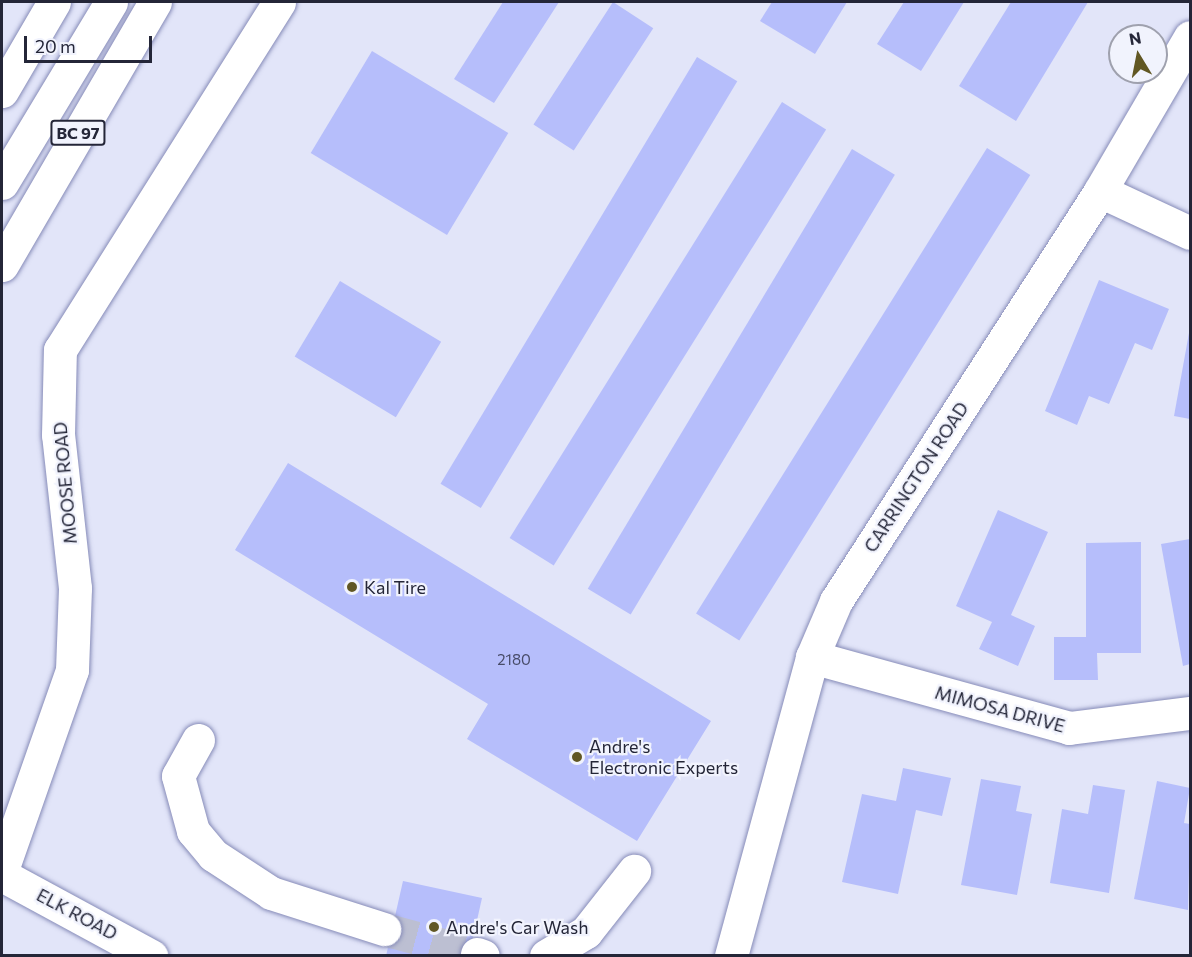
<!DOCTYPE html>
<style>
body{margin:0}
#map{position:relative;width:1192px;height:957px;overflow:hidden;background:#e2e5f9;font-family:Commissioner,sans-serif}
div>[style]{position:absolute}
.building>*{inset:0;background:#b6befb;transform-origin:0 0}
.minor-tunnel>*{height:33px;margin-top:-16.5px;transform-origin:0;background:repeating-linear-gradient(90deg,#bcbfd2 0 33px,transparent 0 49px)}
.roads{filter:drop-shadow(0 0 2px #868bb8) drop-shadow(0 0 2px #868bb8)}
.minor>*{height:33px;margin:-16.5px;padding:0 16.5px;transform-origin:16.5px;border-radius:16.5px;background:#fff}
.highway>*{height:33px;margin:-16.5px;padding:0 16.5px;transform-origin:16.5px;border-radius:16.5px;background:#fff}
.dots>*{width:16px;height:16px;translate:-50% -50%;box-sizing:border-box;border:3px solid #f1f3fd;border-radius:50%}
span{translate:-50% -50%;white-space:nowrap;text-align:center;line-height:1.15;-webkit-text-stroke:4.5px #f1f3fd;paint-order:stroke}
.number-label{font-size:15px;color:#484c69}
.number-label span{-webkit-text-stroke-width:0}
.shield-label span{padding:2px 4px;background:#f1f3fd;border:2px solid;border-radius:4px;-webkit-text-stroke-width:0}
.shield-label{font-size:16px;color:#242638;font-weight:700}
.street-label{font-size:18px;color:#242638}
.poi-label{font-size:18px;color:#242638}
.left{translate:0 -50%;text-align:left}
.frame{position:absolute;inset:0;border:3px solid #242638;pointer-events:none}
.north{position:absolute;left:1108px;top:24px;width:60px;height:60px;box-sizing:border-box;background:#f1f3fd;border:2px solid #9fa1ae;border-radius:50%;rotate:350deg;font-size:16px;font-weight:700;line-height:24px;text-align:center;color:#242638}
.north::after{content:'';display:block;margin:auto;width:21px;height:27px;background:#615723;clip-path:polygon(50% 0,100% 100%,50% 72%,0 100%)}
.scale{position:absolute;left:24px;top:36px;width:128px;height:27px;box-sizing:border-box;border:3px solid #242638;border-top:0;padding-left:8px;font-size:18px;line-height:21px;white-space:nowrap;color:#242638;-webkit-text-stroke:4px #f1f3fd;paint-order:stroke}
</style>
<div id="map">
<div class="building">
<div style="clip-path:polygon(503px 2px,559px 2px,494px 103px,454px 79px)"></div>
<div style="left:613px;top:2px;width:48px;height:146px;rotate:33deg"></div>
<div style="clip-path:polygon(772px 2px,847px 2px,815px 54px,760px 21px)"></div>
<div style="clip-path:polygon(904px 2px,964px 2px,921px 71px,877px 44px)"></div>
<div style="clip-path:polygon(1011px 2px,1088px 2px,1016px 121px,959px 86px)"></div>
<div style="left:372px;top:51px;width:159px;height:119px;rotate:31deg"></div>
<div style="left:697px;top:57px;width:47px;height:498px;rotate:31deg"></div>
<div style="left:782px;top:102px;width:52px;height:514px;rotate:32deg"></div>
<div style="left:987px;top:148px;width:51px;height:549px;rotate:32deg"></div>
<div style="left:852px;top:149px;width:50px;height:513px;rotate:31deg"></div>
<div style="clip-path:polygon(1099px 280px,1169px 309px,1152px 350px,1135px 343px,1109px 404px,1089px 396px,1077px 425px,1045px 411px)"></div>
<div style="left:340px;top:281px;width:118px;height:88px;rotate:31deg"></div>
<div style="clip-path:polygon(1189px 333px,1190px 333px,1190px 419px,1174px 416px)"></div>
<div style="clip-path:polygon(288px 463px,711px 721px,637px 841px,467px 739px,488px 704px,235px 550px)"></div>
<div style="clip-path:polygon(998px 510px,1048px 532px,1011px 615px,1035px 626px,1018px 666px,979px 649px,992px 622px,956px 606px)"></div>
<div style="clip-path:polygon(1190px 539px,1190px 664px,1183px 666px,1161px 544px)"></div>
<div style="clip-path:polygon(1141px 542px,1141px 653px,1097px 653px,1098px 680px,1054px 680px,1054px 637px,1086px 637px,1086px 543px)"></div>
<div style="clip-path:polygon(903px 768px,951px 778px,942px 816px,916px 810px,898px 894px,842px 882px,862px 794px,896px 801px)"></div>
<div style="clip-path:polygon(981px 779px,1021px 786px,1016px 811px,1032px 814px,1017px 895px,961px 885px)"></div>
<div style="clip-path:polygon(1157px 781px,1190px 788px,1184px 823px,1190px 824px,1188px 910px,1134px 899px)"></div>
<div style="clip-path:polygon(1093px 785px,1125px 790px,1109px 893px,1050px 883px,1062px 809px,1088px 814px)"></div>
<div style="clip-path:polygon(403px 881px,482px 898px,469px 956px,386px 956px)"></div>
</div>
<div class="minor-tunnel">
<div style="left:384px;top:929px;width:96px;rotate:15deg"></div>
</div>
<div class="roads">
<div class="minor">
<div style="left:1100px;top:191px;width:99px;rotate:25deg"></div>
<div style="left:812px;top:657px;width:267px;rotate:15.4deg"></div>
<div style="left:1069px;top:728px;width:122px;rotate:-7.1deg"></div>
<div style="left:198px;top:740px;width:41px;rotate:119.1deg"></div>
<div style="left:178px;top:776px;width:57px;rotate:74.7deg"></div>
<div style="left:193px;top:831px;width:31px;rotate:50deg"></div>
<div style="left:213px;top:855px;width:69px;rotate:33.2deg"></div>
<div style="left:271px;top:893px;width:119px;rotate:17.7deg"></div>
<div style="left:2px;top:870px;width:212px;rotate:-70.7deg"></div>
<div style="left:72px;top:670px;width:82px;rotate:-87.9deg"></div>
<div style="left:75px;top:588px;width:154px;rotate:-96.3deg"></div>
<div style="left:58px;top:435px;width:85px;rotate:-88.7deg"></div>
<div style="left:60px;top:350px;width:411px;rotate:-57.8deg"></div>
<div style="left:2px;top:875px;width:170px;rotate:28.5deg"></div>
<div style="left:477px;top:954px;width:6px;rotate:18deg"></div>
<div style="left:546px;top:956px;width:47px;rotate:-31deg"></div>
<div style="left:586px;top:932px;width:78px;rotate:-51.8deg"></div>
<div style="left:731px;top:956px;width:310px;rotate:-74.8deg"></div>
<div style="left:812px;top:657px;width:61px;rotate:-66.8deg"></div>
<div style="left:836px;top:601px;width:488px;rotate:-57.2deg"></div>
<div style="left:1100px;top:191px;width:178px;rotate:-59.7deg"></div>
</div>
<div class="highway">
<div style="left:2px;top:91px;width:103px;rotate:-59.7deg"></div>
<div style="left:2px;top:183px;width:211px;rotate:-58.9deg"></div>
<div style="left:2px;top:265px;width:304px;rotate:-59.8deg"></div>
</div>
</div>
<div class="dots">
<div style="left:352px;top:587px;background:#615723"></div>
<div style="left:577px;top:757px;background:#615723"></div>
<div style="left:434px;top:927px;background:#615723"></div>
</div>
<div class="number-label">
<span style="left:514px;top:660px">2180</span>
</div>
<div class="shield-label">
<span style="left:78px;top:133px">BC 97</span>
</div>
<div class="street-label">
<span style="left:916px;top:477px;rotate:-57deg">CARRINGTON ROAD</span>
<span style="left:65px;top:483px;rotate:-95deg">MOOSE ROAD</span>
<span style="left:1000px;top:709px;rotate:15deg">MIMOSA DRIVE</span>
<span style="left:77px;top:914px;rotate:28deg">ELK ROAD</span>
</div>
<div class="poi-label">
<span class="left" style="left:364px;top:587px">Kal Tire</span>
<span class="left" style="left:589px;top:757px">Andre's<br>Electronic Experts</span>
<span class="left" style="left:446px;top:927px">Andre's Car Wash</span>
</div>
<div class="frame"></div>
<div class="north">N</div>
<div class="scale">20 m</div>
</div>
